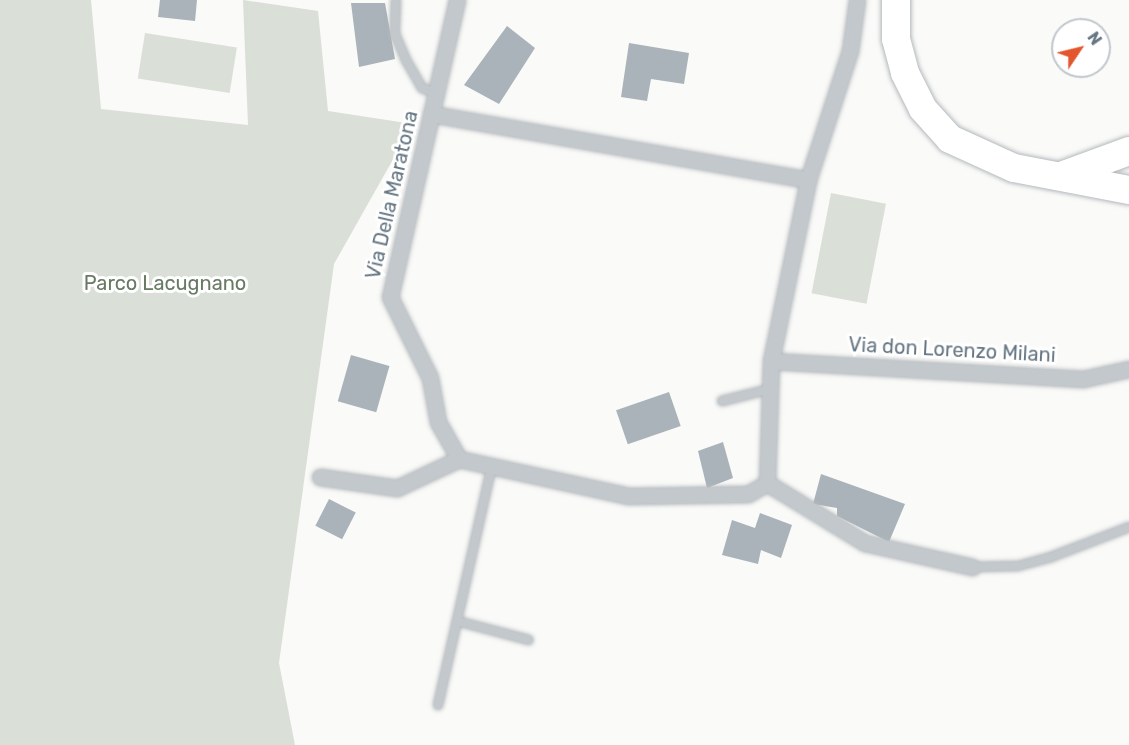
<!DOCTYPE html>
<style>
body{margin:0}
#map{position:relative;width:1129px;height:745px;overflow:hidden;background:#fafaf8;font-family:Rubik,sans-serif}
div>[style]{position:absolute}
.green>*{inset:0;background:#dadfd7;transform-origin:0 0}
.building>*{inset:0;background:#aab3b9;transform-origin:0 0}
.roads{filter:drop-shadow(0 0 2px #b4b9bd) drop-shadow(0 0 2px #b4b9bd)}
.lane>*{height:8px;margin:-4px;padding:0 4px;transform-origin:4px;border-radius:4px;background:#c3c8cc}
.street>*{height:15px;margin:-7.5px;padding:0 7.5px;transform-origin:7.5px;border-radius:7.5px;background:#c3c8cc}
.highway>*{height:28px;margin:-14px;padding:0 14px;transform-origin:14px;border-radius:14px;background:#fff}
span{translate:-50% -50%;white-space:nowrap;text-align:center;line-height:1.15;-webkit-text-stroke:6px #fff;paint-order:stroke}
.street-label{font-size:20px;color:#657683}
.park-label{font-size:20px;color:#687a64}
.north{position:absolute;left:1051px;top:18px;width:60px;height:60px;box-sizing:border-box;background:#fff;border:2px solid #c1c8cd;border-radius:50%;rotate:55deg;font-size:16px;font-weight:700;line-height:24px;text-align:center;color:#657683}
.north::after{content:'';display:block;margin:auto;width:21px;height:27px;background:#e4572e;clip-path:polygon(50% 0,100% 100%,50% 72%,0 100%)}
</style>
<div id="map">
<div class="green">
<div style="clip-path:polygon(0 0,91px 0,101px 109px,248px 125px,243px 0,318px 11px,328px 111px,413px 124px,334px 264px,279px 663px,295px 745px,0 745px)"></div>
<div style="left:145px;top:33px;width:93px;height:46px;rotate:9deg"></div>
<div style="left:831px;top:193px;width:56px;height:102px;rotate:11deg"></div>
</div>
<div class="building">
<div style="clip-path:polygon(160px 0,197px 0,195px 21px,158px 17px)"></div>
<div style="clip-path:polygon(351px 3px,385px 3px,395px 59px,359px 67px)"></div>
<div style="clip-path:polygon(507px 26px,535px 48px,499px 104px,464px 85px)"></div>
<div style="clip-path:polygon(629px 43px,689px 53px,684px 84px,651px 79px,647px 101px,621px 97px)"></div>
<div style="left:351px;top:355px;width:40px;height:48px;rotate:16deg"></div>
<div style="left:669px;top:392px;width:36px;height:56px;rotate:71deg"></div>
<div style="clip-path:polygon(723px 442px,733px 478px,707px 488px,698px 451px)"></div>
<div style="clip-path:polygon(821px 474px,905px 504px,889px 542px,837px 516px,837px 508px,813px 504px)"></div>
<div style="left:329px;top:499px;width:30px;height:30px;rotate:27deg"></div>
<div style="clip-path:polygon(760px 513px,792px 525px,781px 558px,761px 550px,758px 564px,722px 555px,732px 520px,755px 528px)"></div>
</div>
<div class="roads">
<div class="lane">
<div style="left:396px;top:0;width:34px;rotate:92deg"></div>
<div style="left:395px;top:34px;width:28px;rotate:67deg"></div>
<div style="left:406px;top:60px;width:32px;rotate:60deg"></div>
<div style="left:422px;top:88px;width:15px;rotate:20deg"></div>
<div style="left:722px;top:401px;width:49px;rotate:-14deg"></div>
<div style="left:972px;top:567px;width:46px;rotate:-1.2deg"></div>
<div style="left:1018px;top:566px;width:34px;rotate:-15deg"></div>
<div style="left:1051px;top:557px;width:84px;rotate:-21deg"></div>
<div style="left:457px;top:621px;width:74px;rotate:14.8deg"></div>
<div style="left:438px;top:705px;width:245px;rotate:-77.3deg"></div>
</div>
<div class="street">
<div style="left:457px;top:0;width:304px;rotate:102.7deg"></div>
<div style="left:390px;top:297px;width:90px;rotate:63.7deg"></div>
<div style="left:430px;top:378px;width:45px;rotate:79.7deg"></div>
<div style="left:438px;top:422px;width:43px;rotate:60.4deg"></div>
<div style="left:431px;top:114px;width:383px;rotate:9.9deg"></div>
<div style="left:771px;top:361px;width:313px;rotate:3.3deg"></div>
<div style="left:1083px;top:379px;width:47px;rotate:-12.3deg"></div>
<div style="left:459px;top:459px;width:173px;rotate:12.3deg"></div>
<div style="left:628px;top:496px;width:120px;rotate:-1deg"></div>
<div style="left:748px;top:494px;width:22px;rotate:-30deg"></div>
<div style="left:767px;top:483px;width:122px;rotate:-88.1deg"></div>
<div style="left:771px;top:361px;width:185px;rotate:-78.4deg"></div>
<div style="left:808px;top:180px;width:136px;rotate:-72deg"></div>
<div style="left:850px;top:51px;width:51px;rotate:-82.2deg"></div>
<div style="left:320px;top:477px;width:78px;rotate:8.1deg"></div>
<div style="left:397px;top:488px;width:68px;rotate:-25.1deg"></div>
<div style="left:767px;top:483px;width:115px;rotate:31.5deg"></div>
<div style="left:865px;top:543px;width:110px;rotate:12.6deg"></div>
</div>
<div class="highway">
<div style="left:896px;top:0;width:39px;rotate:90deg"></div>
<div style="left:896px;top:39px;width:35px;rotate:75deg"></div>
<div style="left:905px;top:73px;width:40px;rotate:63.4deg"></div>
<div style="left:923px;top:109px;width:40px;rotate:48deg"></div>
<div style="left:950px;top:139px;width:70px;rotate:24.4deg"></div>
<div style="left:1014px;top:168px;width:117px;rotate:10.8deg"></div>
<div style="left:1064px;top:175px;width:69px;rotate:-20.3deg"></div>
</div>
</div>
<div class="street-label">
<span style="left:392px;top:195px;rotate:-77deg">Via Della Maratona</span>
<span style="left:952px;top:350px;rotate:3deg">Via don Lorenzo Milani</span>
</div>
<div class="park-label">
<span style="left:165px;top:283px">Parco Lacugnano</span>
</div>
<div class="north">N</div>
</div>
